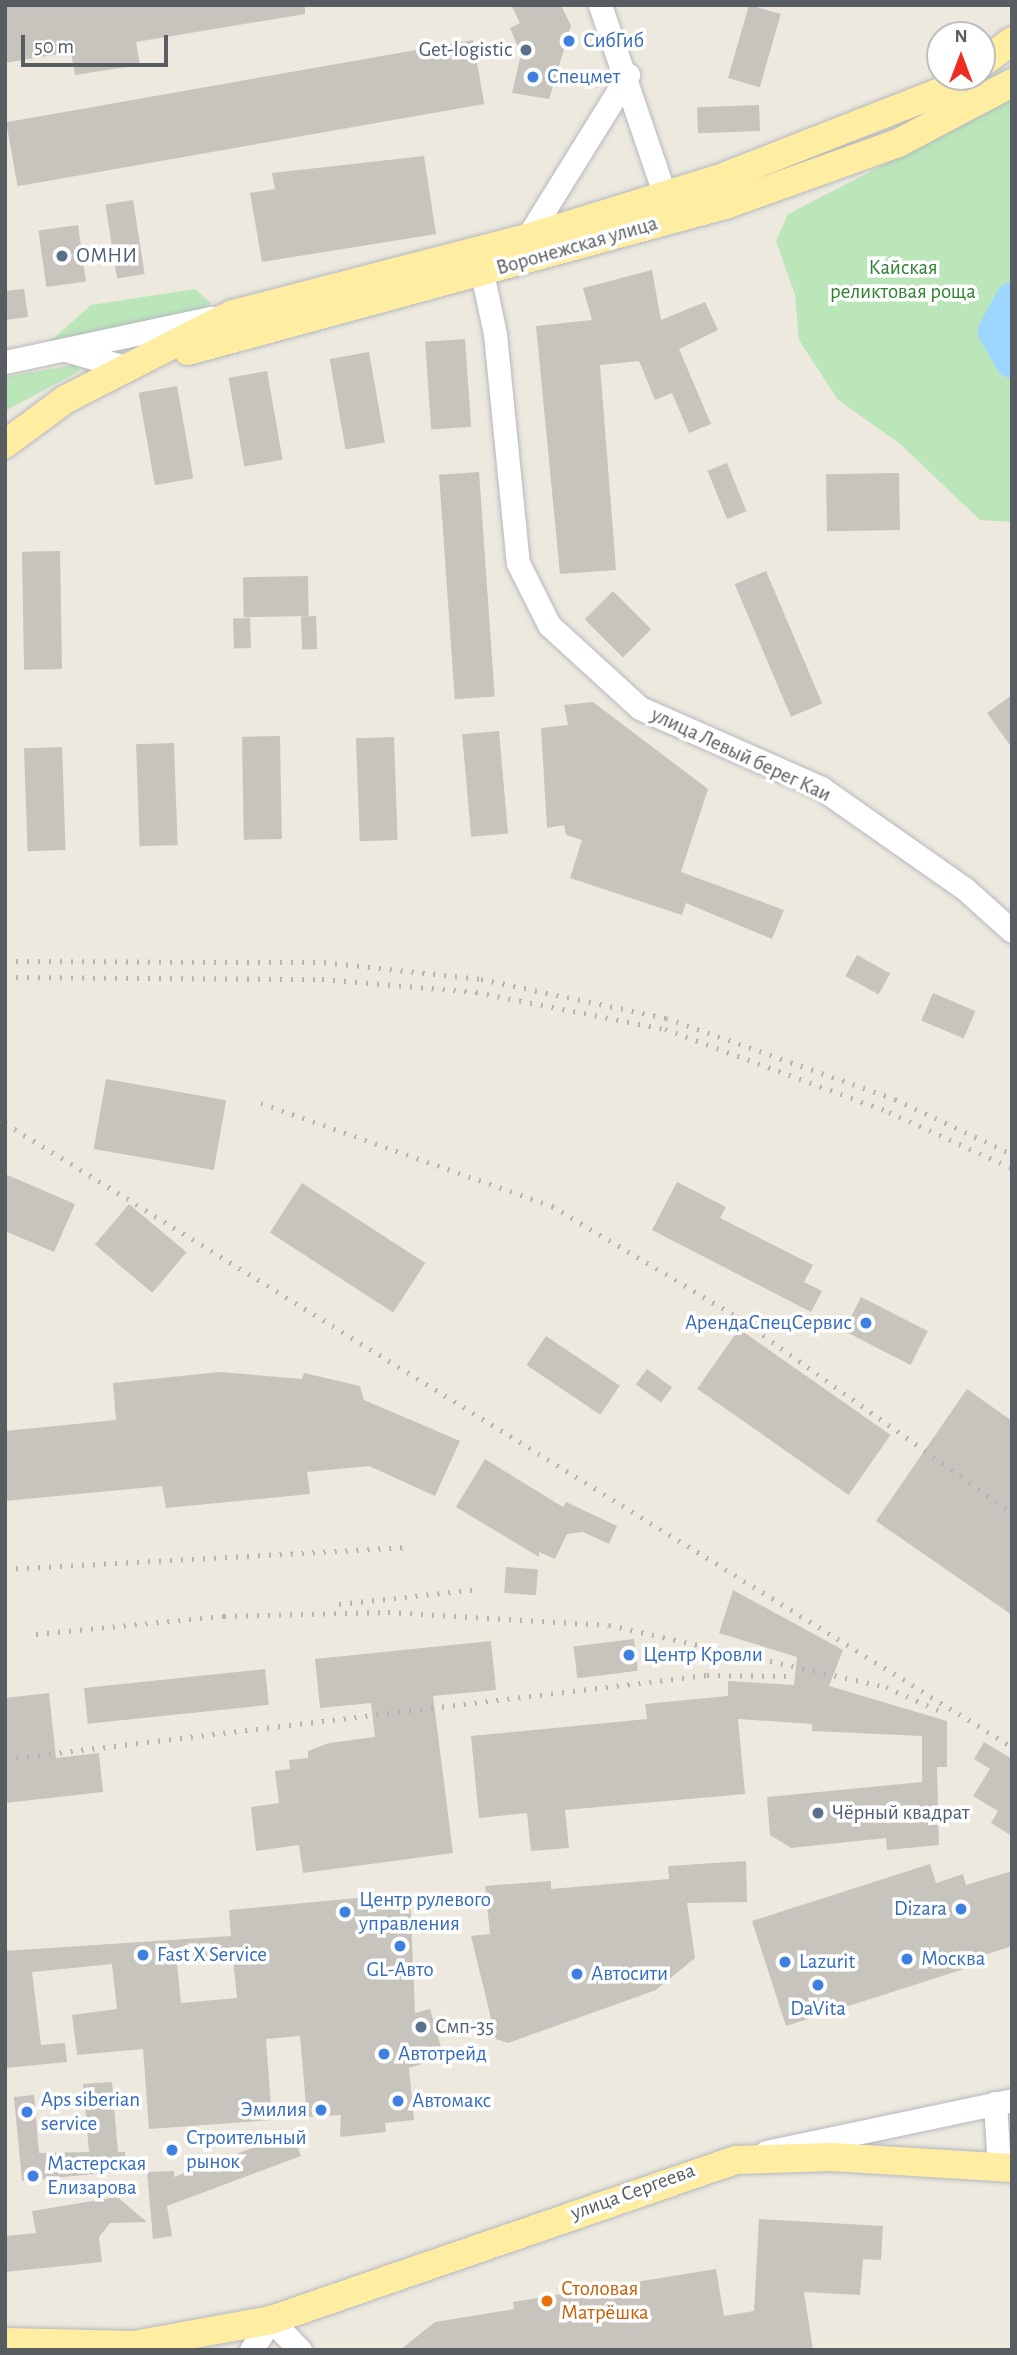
<!DOCTYPE html>
<meta charset="utf-8">
<style>
body{margin:0}
#map{position:relative;width:1017px;height:2355px;overflow:hidden;background:#ede9df;font-family:"Alegreya Sans",sans-serif}
div>[style]{position:absolute}
.green>*{inset:0;background:#bbe6ba}
.river>*{height:35px;margin:-17.5px;padding:0 17.5px;transform-origin:17.5px;border-radius:17.5px;background:#9dd7ff}
.building>*{inset:0;background:#c7c4bd;transform-origin:0 0}
.roads{filter:drop-shadow(0 0 2px #b5b8bd) drop-shadow(0 0 2px #b5b8bd)}
.minor>*{height:23px;margin:-11.5px;padding:0 11.5px;transform-origin:11.5px;border-radius:11.5px;background:#fff}
.major>*{height:28px;margin:-14px;padding:0 14px;transform-origin:14px;border-radius:14px;background:#ffeda2}
.rail>*{height:5px;margin-top:-2.5px;transform-origin:0;background:repeating-linear-gradient(90deg,#b3b4b5 0 2px,transparent 0 11px)}
.dots>*{width:19px;height:19px;translate:-50% -50%;box-sizing:border-box;border:4px solid #fff;border-radius:50%}
span{translate:-50% -50%;white-space:nowrap;text-align:center;line-height:1.15;-webkit-text-stroke:7px #fff;paint-order:stroke}
.shop-label{font-size:21px;color:#366cbe}
.left{translate:0 -50%;text-align:left}
.right{translate:-100% -50%;text-align:right}
.service-label{font-size:21px;color:#4e5e75}
.street-label{font-size:21px;color:#585d62}
.park-label{font-size:21px;color:#2f8230}
.food-label{font-size:21px;color:#c56008}
.frame{position:absolute;inset:0;border:7px solid #585d62;pointer-events:none}
.north{position:absolute;left:926px;top:21px;width:70px;height:70px;box-sizing:border-box;background:#fff;border:2px solid #bcbec0;border-radius:50%;rotate:0deg;font-size:19px;font-weight:700;line-height:28px;text-align:center;color:#585d62}
.north::after{content:'';display:block;margin:auto;width:24px;height:32px;background:#f02b22;clip-path:polygon(50% 0,100% 100%,50% 72%,0 100%)}
.scale{position:absolute;left:21px;top:35px;width:147px;height:32px;box-sizing:border-box;border:4px solid #585d62;border-top:0;padding-left:9px;font-size:21px;line-height:24px;white-space:nowrap;color:#585d62;-webkit-text-stroke:5px #fff;paint-order:stroke}
</style>
<div id="map">
<div class="green">
<div style="clip-path:polygon(1012px 99px,1012px 522px,980px 520px,899px 443px,838px 400px,799px 340px,795px 295px,776px 241px,788px 214px)"></div>
<div style="clip-path:polygon(195px 289px,211px 303px,197px 314px,46px 345px,91px 305px)"></div>
<div style="clip-path:polygon(78px 364px,80px 371px,5px 411px,5px 377px)"></div>
</div>
<div class="river">
<div style="left:1012px;top:299px;width:36px;rotate:118deg"></div>
<div style="left:995px;top:331px;width:34px;rotate:60deg"></div>
</div>
<div class="building">
<div style="clip-path:polygon(5px 5px,305px 5px,305px 14px,136px 42px,140px 65px,75px 75px,71px 52px,5px 63px)"></div>
<div style="clip-path:polygon(511px 5px,561px 5px,571px 26px,549px 99px,512px 93px,521px 54px,510px 28px,520px 23px)"></div>
<div style="left:749px;top:5px;width:33px;height:76px;rotate:16deg"></div>
<div style="left:473px;top:40px;width:65px;height:474px;rotate:80deg"></div>
<div style="left:759px;top:105px;width:26px;height:62px;rotate:88deg"></div>
<div style="clip-path:polygon(424px 156px,436px 234px,262px 262px,250px 193px,275px 189px,272px 173px)"></div>
<div style="left:133px;top:200px;width:75px;height:28px;rotate:81deg"></div>
<div style="left:78px;top:225px;width:57px;height:40px;rotate:82deg"></div>
<div style="clip-path:polygon(652px 270px,661px 320px,705px 302px,718px 330px,679px 349px,711px 424px,689px 433px,672px 393px,655px 400px,639px 361px,600px 365px,616px 570px,560px 574px,536px 326px,592px 320px,583px 288px)"></div>
<div style="clip-path:polygon(24px 289px,28px 317px,5px 320px,5px 291px)"></div>
<div style="left:465px;top:339px;width:88px;height:40px;rotate:86deg"></div>
<div style="left:369px;top:352px;width:92px;height:40px;rotate:80deg"></div>
<div style="left:267px;top:371px;width:90px;height:39px;rotate:80deg"></div>
<div style="left:177px;top:386px;width:94px;height:39px;rotate:80deg"></div>
<div style="left:727px;top:463px;width:52px;height:21px;rotate:68deg"></div>
<div style="left:479px;top:472px;width:225px;height:40px;rotate:86deg"></div>
<div style="left:899px;top:473px;width:57px;height:73px;rotate:89deg"></div>
<div style="left:60px;top:551px;width:118px;height:38px;rotate:89deg"></div>
<div style="left:766px;top:571px;width:144px;height:34px;rotate:67deg"></div>
<div style="left:308px;top:576px;width:40px;height:65px;rotate:89deg"></div>
<div style="left:613px;top:591px;width:54px;height:40px;rotate:45deg"></div>
<div style="left:316px;top:616px;width:33px;height:15px;rotate:88deg"></div>
<div style="left:250px;top:618px;width:30px;height:17px;rotate:88deg"></div>
<div style="clip-path:polygon(1012px 695px,1012px 748px,987px 713px)"></div>
<div style="clip-path:polygon(593px 702px,708px 789px,681px 872px,784px 910px,772px 939px,686px 903px,682px 915px,570px 878px,582px 840px,566px 835px,564px 825px,547px 828px,541px 728px,568px 725px,564px 705px)"></div>
<div style="left:499px;top:731px;width:103px;height:37px;rotate:85deg"></div>
<div style="left:280px;top:736px;width:103px;height:38px;rotate:89deg"></div>
<div style="left:394px;top:737px;width:103px;height:38px;rotate:88deg"></div>
<div style="left:174px;top:743px;width:102px;height:38px;rotate:88deg"></div>
<div style="left:62px;top:747px;width:103px;height:38px;rotate:88deg"></div>
<div style="left:857px;top:955px;width:38px;height:24px;rotate:29deg"></div>
<div style="left:933px;top:993px;width:46px;height:30px;rotate:23deg"></div>
<div style="left:106px;top:1079px;width:122px;height:71px;rotate:10deg"></div>
<div style="clip-path:polygon(5px 1174px,75px 1204px,54px 1252px,5px 1231px)"></div>
<div style="clip-path:polygon(677px 1182px,726px 1207px,720px 1218px,813px 1265px,804px 1282px,822px 1291px,811px 1312px,652px 1230px)"></div>
<div style="left:302px;top:1183px;width:147px;height:59px;rotate:33deg"></div>
<div style="left:129px;top:1204px;width:75px;height:53px;rotate:40deg"></div>
<div style="left:861px;top:1297px;width:75px;height:38px;rotate:27deg"></div>
<div style="left:739px;top:1329px;width:185px;height:73px;rotate:35deg"></div>
<div style="left:546px;top:1336px;width:89px;height:35px;rotate:34deg"></div>
<div style="left:647px;top:1369px;width:31px;height:19px;rotate:36deg"></div>
<div style="clip-path:polygon(220px 1372px,302px 1379px,304px 1373px,360px 1386px,364px 1400px,460px 1441px,435px 1496px,369px 1466px,307px 1472px,310px 1494px,166px 1508px,162px 1486px,5px 1501px,5px 1431px,116px 1420px,113px 1383px)"></div>
<div style="clip-path:polygon(967px 1389px,1012px 1421px,1012px 1615px,876px 1521px)"></div>
<div style="clip-path:polygon(485px 1459px,563px 1507px,566px 1502px,617px 1526px,609px 1544px,583px 1532px,567px 1534px,555px 1559px,539px 1552px,539px 1557px,456px 1507px)"></div>
<div style="left:506px;top:1567px;width:32px;height:26px;rotate:4deg"></div>
<div style="clip-path:polygon(733px 1590px,843px 1650px,829px 1686px,947px 1721px,947px 1767px,937px 1767px,939px 1845px,887px 1850px,886px 1838px,791px 1848px,770px 1835px,767px 1797px,922px 1782px,922px 1736px,812px 1731px,812px 1724px,738px 1719px,745px 1794px,565px 1810px,569px 1848px,531px 1851px,527px 1813px,479px 1818px,471px 1736px,647px 1719px,645px 1704px,728px 1696px,728px 1681px,794px 1685px,797px 1657px,719px 1633px)"></div>
<div style="left:634px;top:1639px;width:32px;height:61px;rotate:83deg"></div>
<div style="clip-path:polygon(491px 1641px,496px 1690px,433px 1696px,453px 1853px,303px 1873px,299px 1845px,256px 1851px,251px 1807px,279px 1803px,275px 1771px,290px 1769px,289px 1760px,308px 1758px,308px 1751px,329px 1743px,375px 1737px,371px 1703px,320px 1708px,315px 1659px)"></div>
<div style="left:265px;top:1669px;width:36px;height:182px;rotate:84deg"></div>
<div style="clip-path:polygon(49px 1693px,56px 1758px,99px 1753px,103px 1792px,5px 1803px,5px 1698px)"></div>
<div style="clip-path:polygon(984px 1742px,1012px 1759px,1012px 1836px,991px 1823px,998px 1811px,973px 1796px,990px 1769px,974px 1759px)"></div>
<div style="clip-path:polygon(746px 1861px,747px 1902px,687px 1903px,695px 1958px,656px 1990px,508px 2043px,496px 2039px,471px 1936px,490px 1934px,485px 1886px,551px 1881px,551px 1889px,669px 1879px,668px 1866px)"></div>
<div style="clip-path:polygon(930px 1864px,936px 1883px,963px 1874px,966px 1885px,1012px 1871px,1012px 1946px,962px 1962px,964px 1969px,786px 2026px,752px 1921px)"></div>
<div style="clip-path:polygon(evenodd,410px 1893px,415px 2013px,430px 2009px,444px 2057px,409px 2068px,414px 2120px,385px 2123px,386px 2132px,340px 2137px,341px 2115px,307px 2117px,300px 2036px,266px 2039px,272px 2120px,149px 2129px,143px 2049px,77px 2055px,72px 2015px,117px 2009px,112px 1964px,32px 1972px,41px 2045px,65px 2043px,67px 2062px,5px 2068px,5px 1951px,231px 1936px,229px 1910px,410px 1893px,233px 1960px,237px 1998px,181px 2003px,177px 1964px,233px 1960px)"></div>
<div style="clip-path:polygon(112px 2082px,118px 2152px,125px 2152px,126px 2171px,22px 2181px,14px 2097px,34px 2095px,39px 2153px,89px 2152px,83px 2084px)"></div>
<div style="clip-path:polygon(292px 2133px,301px 2156px,167px 2206px,172px 2236px,153px 2239px,147px 2172px,174px 2171px,174px 2177px)"></div>
<div style="clip-path:polygon(117px 2197px,147px 2222px,110px 2223px,99px 2237px,102px 2262px,5px 2272px,5px 2236px,36px 2233px,32px 2211px)"></div>
<div style="clip-path:polygon(759px 2219px,883px 2226px,881px 2260px,863px 2259px,860px 2295px,804px 2292px,813px 2350px,400px 2350px,435px 2322px,514px 2309px,513px 2302px,716px 2269px,724px 2316px,754px 2311px)"></div>
</div>
<div class="roads">
<div class="minor">
<div style="left:600px;top:5px;width:218px;rotate:71.2deg"></div>
<div style="left:527px;top:238px;width:192px;rotate:-58.2deg"></div>
<div style="left:478px;top:254px;width:82px;rotate:78deg"></div>
<div style="left:495px;top:334px;width:230px;rotate:84.3deg"></div>
<div style="left:518px;top:563px;width:69px;rotate:63.4deg"></div>
<div style="left:549px;top:625px;width:123px;rotate:42.4deg"></div>
<div style="left:640px;top:708px;width:198px;rotate:23.8deg"></div>
<div style="left:821px;top:788px;width:174px;rotate:35deg"></div>
<div style="left:964px;top:888px;width:64px;rotate:41.9deg"></div>
<div style="left:69px;top:351px;width:61px;rotate:16.1deg"></div>
<div style="left:5px;top:362px;width:211px;rotate:-12.1deg"></div>
<div style="left:995px;top:2103px;width:64px;rotate:86.4deg"></div>
<div style="left:766px;top:2152px;width:251px;rotate:-11.9deg"></div>
<div style="left:251px;top:2350px;width:36px;rotate:-56deg"></div>
<div style="left:271px;top:2320px;width:42px;rotate:46deg"></div>
</div>
<div class="major">
<div style="left:982px;top:63px;width:37px;rotate:-36deg"></div>
<div style="left:188px;top:351px;width:556px;rotate:-15.21deg"></div>
<div style="left:725px;top:205px;width:184px;rotate:-19.7deg"></div>
<div style="left:898px;top:143px;width:129px;rotate:-27.8deg"></div>
<div style="left:5px;top:444px;width:76px;rotate:-36.4deg"></div>
<div style="left:66px;top:399px;width:187px;rotate:-27deg"></div>
<div style="left:233px;top:314px;width:304px;rotate:-14.5deg"></div>
<div style="left:527px;top:238px;width:200px;rotate:-17.2deg"></div>
<div style="left:718px;top:179px;width:241px;rotate:-21.4deg"></div>
<div style="left:942px;top:91px;width:24px;rotate:-36deg"></div>
<div style="left:5px;top:2342px;width:129px;rotate:1.3deg"></div>
<div style="left:134px;top:2345px;width:139px;rotate:-10.3deg"></div>
<div style="left:271px;top:2320px;width:492px;rotate:-19deg"></div>
<div style="left:736px;top:2160px;width:96px;rotate:-1.8deg"></div>
<div style="left:832px;top:2157px;width:180px;rotate:3.5deg"></div>
</div>
</div>
<div class="rail">
<div style="left:5px;top:961px;width:319px;rotate:0.2deg"></div>
<div style="left:324px;top:962px;width:158px;rotate:6.2deg"></div>
<div style="left:481px;top:979px;width:189px;rotate:11.9deg"></div>
<div style="left:666px;top:1018px;width:243px;rotate:19.5deg"></div>
<div style="left:895px;top:1099px;width:129px;rotate:25.2deg"></div>
<div style="left:5px;top:977px;width:317px;rotate:0.4deg"></div>
<div style="left:322px;top:979px;width:155px;rotate:4.8deg"></div>
<div style="left:476px;top:992px;width:193px;rotate:11.1deg"></div>
<div style="left:665px;top:1029px;width:239px;rotate:20.3deg"></div>
<div style="left:889px;top:1112px;width:135px;rotate:24.5deg"></div>
<div style="left:261px;top:1103px;width:309px;rotate:19.5deg"></div>
<div style="left:552px;top:1206px;width:214px;rotate:30.9deg"></div>
<div style="left:736px;top:1316px;width:339px;rotate:35.5deg"></div>
<div style="left:5px;top:1123px;width:1185px;rotate:31.78deg"></div>
<div style="left:5px;top:1569px;width:401px;rotate:-3.1deg"></div>
<div style="left:339px;top:1604px;width:141px;rotate:-6.1deg"></div>
<div style="left:36px;top:1634px;width:189px;rotate:-5.5deg"></div>
<div style="left:224px;top:1616px;width:164px;rotate:-1.4deg"></div>
<div style="left:388px;top:1612px;width:221px;rotate:3.4deg"></div>
<div style="left:609px;top:1625px;width:284px;rotate:12.6deg"></div>
<div style="left:886px;top:1687px;width:57px;rotate:23.9deg"></div>
<div style="left:5px;top:1759px;width:707px;rotate:-6.82deg"></div>
<div style="left:707px;top:1675px;width:82px;rotate:0.7deg"></div>
</div>
<div class="dots">
<div style="left:569px;top:41px;background:#3f7fe0"></div>
<div style="left:526px;top:50px;background:#5c6f8a"></div>
<div style="left:533px;top:77px;background:#3f7fe0"></div>
<div style="left:62px;top:256px;background:#5c6f8a"></div>
<div style="left:866px;top:1323px;background:#3f7fe0"></div>
<div style="left:629px;top:1655px;background:#3f7fe0"></div>
<div style="left:818px;top:1813px;background:#5c6f8a"></div>
<div style="left:961px;top:1909px;background:#3f7fe0"></div>
<div style="left:345px;top:1912px;background:#3f7fe0"></div>
<div style="left:400px;top:1946px;background:#3f7fe0"></div>
<div style="left:143px;top:1955px;background:#3f7fe0"></div>
<div style="left:907px;top:1959px;background:#3f7fe0"></div>
<div style="left:785px;top:1962px;background:#3f7fe0"></div>
<div style="left:577px;top:1974px;background:#3f7fe0"></div>
<div style="left:818px;top:1985px;background:#3f7fe0"></div>
<div style="left:421px;top:2027px;background:#5c6f8a"></div>
<div style="left:384px;top:2054px;background:#3f7fe0"></div>
<div style="left:398px;top:2101px;background:#3f7fe0"></div>
<div style="left:321px;top:2110px;background:#3f7fe0"></div>
<div style="left:27px;top:2112px;background:#3f7fe0"></div>
<div style="left:172px;top:2150px;background:#3f7fe0"></div>
<div style="left:33px;top:2176px;background:#3f7fe0"></div>
<div style="left:547px;top:2301px;background:#e8710a"></div>
</div>
<div class="shop-label">
<span class="left" style="left:583px;top:41px">СибГиб</span>
<span class="left" style="left:547px;top:77px">Спецмет</span>
<span class="right" style="left:852px;top:1323px">АрендаСпецСервис</span>
<span class="left" style="left:643px;top:1655px">Центр Кровли</span>
<span class="left" style="left:359px;top:1912px">Центр рулевого<br>управления</span>
<span class="right" style="left:947px;top:1909px">Dizara</span>
<span class="left" style="left:157px;top:1955px">Fast X Service</span>
<span class="left" style="left:921px;top:1959px">Москва</span>
<span class="left" style="left:799px;top:1962px">Lazurit</span>
<span style="left:400px;top:1970px">GL-Авто</span>
<span class="left" style="left:591px;top:1974px">Автосити</span>
<span style="left:818px;top:2009px">DaVita</span>
<span class="left" style="left:398px;top:2054px">Автотрейд</span>
<span class="left" style="left:41px;top:2112px">Aps siberian<br>service</span>
<span class="left" style="left:412px;top:2101px">Автомакс</span>
<span class="right" style="left:307px;top:2110px">Эмилия</span>
<span class="left" style="left:186px;top:2150px">Строительный<br>рынок</span>
<span class="left" style="left:47px;top:2176px">Мастерская<br>Елизарова</span>
</div>
<div class="service-label">
<span class="right" style="left:512px;top:50px">Get-logistic</span>
<span class="left" style="left:76px;top:256px">ОМНИ</span>
<span class="left" style="left:832px;top:1813px">Чёрный квадрат</span>
<span class="left" style="left:435px;top:2027px">Смп-35</span>
</div>
<div class="street-label">
<span style="left:577px;top:246px;rotate:-16deg">Воронежская улица</span>
<span style="left:741px;top:755px;rotate:25deg">улица Левый берег Каи</span>
<span style="left:633px;top:2192px;rotate:-20deg">улица Сергеева</span>
</div>
<div class="park-label">
<span style="left:903px;top:280px">Кайская<br>реликтовая роща</span>
</div>
<div class="food-label">
<span class="left" style="left:561px;top:2301px">Столовая<br>Матрёшка</span>
</div>
<div class="frame"></div>
<div class="north">N</div>
<div class="scale">50 m</div>
</div>
